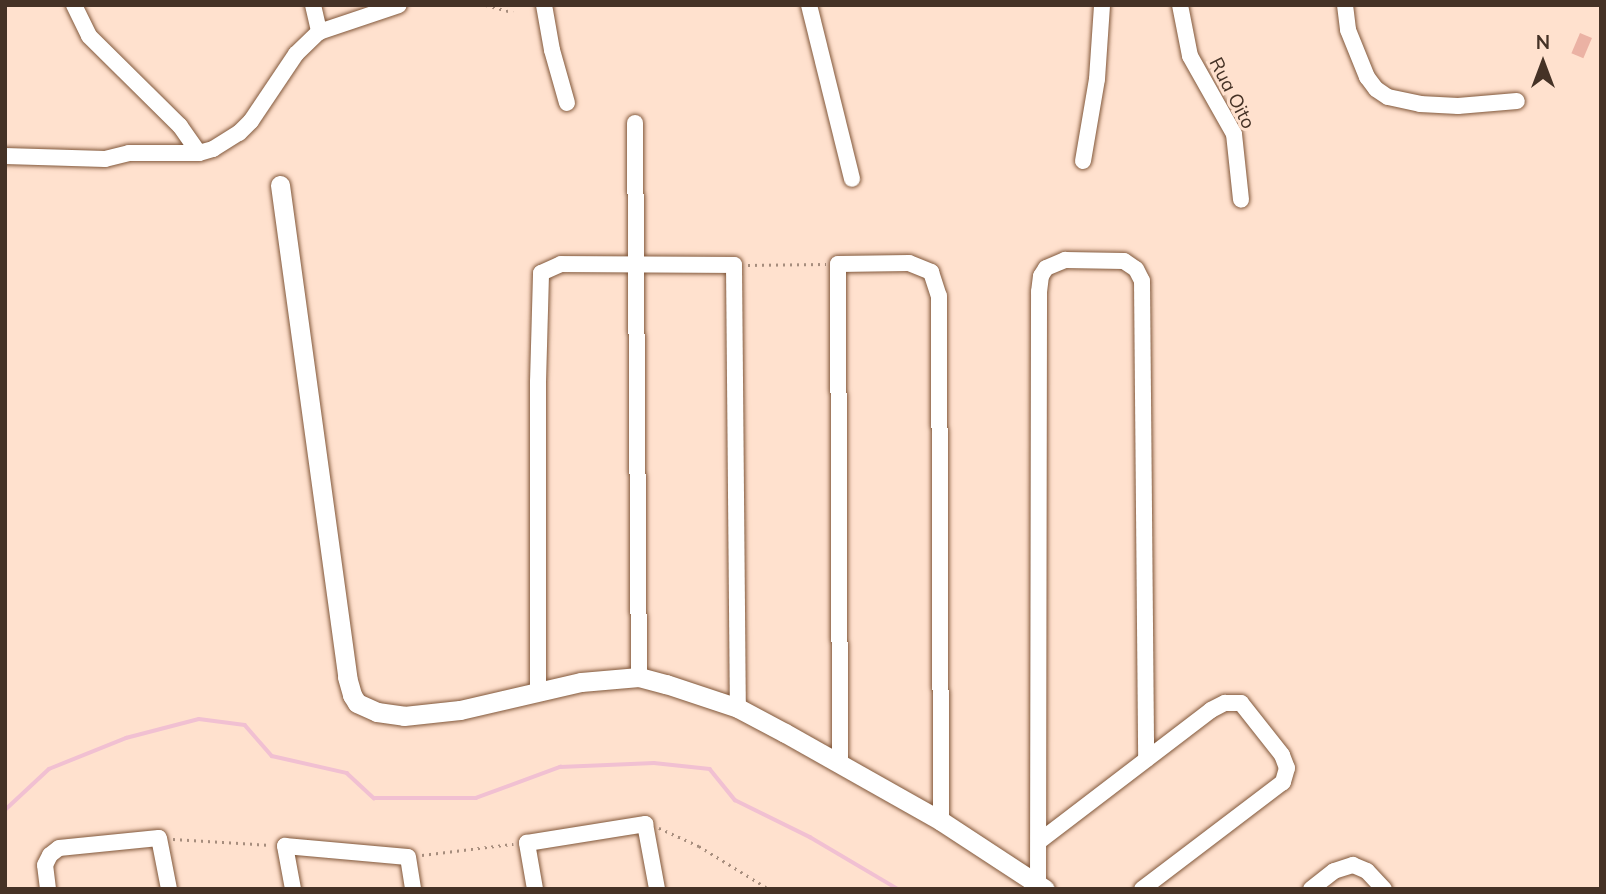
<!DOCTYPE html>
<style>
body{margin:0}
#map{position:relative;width:1606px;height:894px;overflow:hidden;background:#ffe1ce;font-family:Mulish,sans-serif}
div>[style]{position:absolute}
.stream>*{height:3.5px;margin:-1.75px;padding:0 1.75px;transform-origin:1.75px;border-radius:1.75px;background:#f1c0d2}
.building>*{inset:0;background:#ebb2a4;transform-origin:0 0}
.path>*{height:2.5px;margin-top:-1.25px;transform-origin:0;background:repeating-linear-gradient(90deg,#a68d7d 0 2px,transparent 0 7px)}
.roads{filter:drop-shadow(0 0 2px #81573a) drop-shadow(0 0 2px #81573a)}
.minor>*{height:16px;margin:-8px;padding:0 8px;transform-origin:8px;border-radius:8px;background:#fff}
.tertiary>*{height:19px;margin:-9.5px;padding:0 9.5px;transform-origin:9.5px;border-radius:9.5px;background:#fff}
span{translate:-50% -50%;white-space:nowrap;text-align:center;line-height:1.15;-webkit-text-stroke:6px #ffe1ce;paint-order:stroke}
.street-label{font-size:19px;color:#453226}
.frame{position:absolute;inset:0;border:7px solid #453226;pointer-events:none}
.north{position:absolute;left:1508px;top:28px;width:70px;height:70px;-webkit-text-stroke:5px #ffe1ce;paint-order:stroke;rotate:0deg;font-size:19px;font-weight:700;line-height:28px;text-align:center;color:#453226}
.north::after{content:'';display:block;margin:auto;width:24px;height:32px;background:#453226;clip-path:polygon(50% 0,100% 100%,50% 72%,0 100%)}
</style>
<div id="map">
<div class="stream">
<div style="left:5px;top:810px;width:60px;rotate:-43deg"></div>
<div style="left:49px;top:769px;width:83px;rotate:-21.9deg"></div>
<div style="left:126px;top:738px;width:75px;rotate:-14.6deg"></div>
<div style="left:199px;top:719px;width:46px;rotate:7.4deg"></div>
<div style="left:245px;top:725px;width:41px;rotate:48.9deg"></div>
<div style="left:272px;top:756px;width:77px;rotate:12.8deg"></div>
<div style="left:347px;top:773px;width:37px;rotate:43deg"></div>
<div style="left:374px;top:798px;width:102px"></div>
<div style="left:476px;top:798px;width:90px;rotate:-20.3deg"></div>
<div style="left:560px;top:767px;width:94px;rotate:-2.4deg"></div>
<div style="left:654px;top:763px;width:56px;rotate:6.1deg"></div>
<div style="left:710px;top:769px;width:40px;rotate:51deg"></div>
<div style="left:735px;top:800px;width:84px;rotate:26.3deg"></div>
<div style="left:810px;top:837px;width:102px;rotate:30.6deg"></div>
</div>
<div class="building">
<div style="left:1580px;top:33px;width:13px;height:22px;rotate:23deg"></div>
</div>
<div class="path">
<div style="left:486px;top:5px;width:28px;rotate:15deg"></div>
<div style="left:748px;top:265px;width:78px;rotate:-0.7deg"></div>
<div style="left:659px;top:828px;width:44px;rotate:24.2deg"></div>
<div style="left:699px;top:846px;width:82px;rotate:31.6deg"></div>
<div style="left:173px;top:839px;width:98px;rotate:3.5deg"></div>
<div style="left:422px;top:855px;width:92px;rotate:-6.9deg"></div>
</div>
<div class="roads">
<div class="minor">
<div style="left:74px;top:5px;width:34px;rotate:64deg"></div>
<div style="left:89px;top:36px;width:128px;rotate:44.7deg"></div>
<div style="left:180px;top:126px;width:33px;rotate:55deg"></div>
<div style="left:313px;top:5px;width:28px;rotate:77deg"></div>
<div style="left:544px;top:5px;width:46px;rotate:79.9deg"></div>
<div style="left:552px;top:50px;width:55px;rotate:74.2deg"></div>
<div style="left:809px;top:5px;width:179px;rotate:76.1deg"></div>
<div style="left:1180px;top:5px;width:52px;rotate:78.9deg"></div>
<div style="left:1190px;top:56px;width:90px;rotate:60.6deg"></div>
<div style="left:1234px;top:134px;width:66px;rotate:83.9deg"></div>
<div style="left:1345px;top:5px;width:25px;rotate:83deg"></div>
<div style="left:1348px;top:30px;width:51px;rotate:68deg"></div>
<div style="left:1367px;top:77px;width:15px;rotate:53deg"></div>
<div style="left:1376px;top:89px;width:14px;rotate:34deg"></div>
<div style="left:1388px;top:97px;width:33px;rotate:12deg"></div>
<div style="left:1420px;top:104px;width:38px;rotate:3deg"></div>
<div style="left:1458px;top:106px;width:59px;rotate:-4.8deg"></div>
<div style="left:635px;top:123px;width:554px;rotate:89.59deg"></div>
<div style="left:5px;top:156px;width:100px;rotate:1.7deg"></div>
<div style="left:105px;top:159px;width:25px;rotate:-14deg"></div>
<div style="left:129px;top:153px;width:70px"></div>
<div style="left:199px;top:153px;width:15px;rotate:-16deg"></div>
<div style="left:213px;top:149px;width:31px;rotate:-32deg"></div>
<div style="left:239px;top:133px;width:17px;rotate:-45deg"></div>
<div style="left:251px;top:121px;width:81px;rotate:-56.1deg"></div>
<div style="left:296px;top:54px;width:32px;rotate:-44deg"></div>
<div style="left:319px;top:32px;width:84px;rotate:-18.6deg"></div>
<div style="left:1083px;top:161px;width:83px;rotate:-80.3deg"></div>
<div style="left:1097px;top:79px;width:74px;rotate:-86.1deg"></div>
<div style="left:538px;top:691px;width:309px;rotate:-90deg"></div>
<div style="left:538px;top:382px;width:109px;rotate:-88.4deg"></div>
<div style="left:541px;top:273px;width:22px;rotate:-24deg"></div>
<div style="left:561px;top:264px;width:173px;rotate:0.3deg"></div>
<div style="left:734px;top:265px;width:443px;rotate:89.5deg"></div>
<div style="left:840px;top:764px;width:500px;rotate:-90.23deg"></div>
<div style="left:838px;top:264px;width:71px;rotate:-0.8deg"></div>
<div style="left:909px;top:263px;width:24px;rotate:22deg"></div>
<div style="left:931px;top:272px;width:25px;rotate:72deg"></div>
<div style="left:939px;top:296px;width:525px;rotate:89.78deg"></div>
<div style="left:1041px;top:840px;width:214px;rotate:-37.4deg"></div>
<div style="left:1211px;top:710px;width:16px;rotate:-27deg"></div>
<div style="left:1225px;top:703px;width:16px"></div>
<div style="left:1241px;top:703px;width:66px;rotate:51.7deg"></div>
<div style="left:1282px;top:755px;width:14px;rotate:69deg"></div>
<div style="left:1287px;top:768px;width:15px;rotate:106deg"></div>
<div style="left:1283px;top:782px;width:177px;rotate:142.8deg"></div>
<div style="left:1038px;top:884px;width:592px;rotate:-89.9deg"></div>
<div style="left:1039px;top:292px;width:16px;rotate:-83deg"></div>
<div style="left:1041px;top:276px;width:9px;rotate:-58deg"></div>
<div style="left:1046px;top:268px;width:21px;rotate:-23deg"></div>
<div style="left:1065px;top:260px;width:59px;rotate:1deg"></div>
<div style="left:1124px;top:261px;width:14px;rotate:34deg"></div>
<div style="left:1136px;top:269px;width:13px;rotate:63deg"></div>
<div style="left:1142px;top:281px;width:478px;rotate:89.5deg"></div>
<div style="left:48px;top:889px;width:24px;rotate:-97deg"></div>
<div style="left:45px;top:865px;width:11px;rotate:-63deg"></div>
<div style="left:50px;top:855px;width:11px;rotate:-38deg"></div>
<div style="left:59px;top:848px;width:100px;rotate:-5.7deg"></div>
<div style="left:159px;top:838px;width:52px;rotate:78.9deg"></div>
<div style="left:293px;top:889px;width:44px;rotate:-100.5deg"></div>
<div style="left:285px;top:846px;width:123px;rotate:5.1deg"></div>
<div style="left:408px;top:857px;width:32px;rotate:81deg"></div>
<div style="left:535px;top:889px;width:47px;rotate:-99.9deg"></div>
<div style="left:527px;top:843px;width:120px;rotate:-9.1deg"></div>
<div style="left:645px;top:824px;width:66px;rotate:79.5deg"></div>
<div style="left:1311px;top:889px;width:29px;rotate:-38deg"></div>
<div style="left:1334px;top:871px;width:20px;rotate:-18deg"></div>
<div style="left:1353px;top:865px;width:15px;rotate:23deg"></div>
<div style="left:1367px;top:871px;width:25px;rotate:47deg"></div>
</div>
<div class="tertiary">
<div style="left:280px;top:185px;width:497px;rotate:82.2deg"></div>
<div style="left:347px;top:677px;width:19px;rotate:74deg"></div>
<div style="left:352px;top:695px;width:9px;rotate:58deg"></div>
<div style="left:357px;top:703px;width:22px;rotate:24deg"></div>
<div style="left:377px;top:712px;width:27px;rotate:8deg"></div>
<div style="left:404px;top:716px;width:56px;rotate:-6.1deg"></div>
<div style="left:460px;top:710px;width:124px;rotate:-13deg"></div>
<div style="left:581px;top:682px;width:58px;rotate:-4.9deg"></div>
<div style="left:639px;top:677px;width:28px;rotate:15deg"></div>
<div style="left:666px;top:684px;width:76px;rotate:18.4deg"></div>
<div style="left:738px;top:708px;width:53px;rotate:28deg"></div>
<div style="left:785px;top:733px;width:179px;rotate:29.4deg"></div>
<div style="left:941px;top:821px;width:124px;rotate:33.2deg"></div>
</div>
</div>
<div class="street-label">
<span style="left:1232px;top:93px;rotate:63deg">Rua Oito</span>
</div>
<div class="frame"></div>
<div class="north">N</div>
</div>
